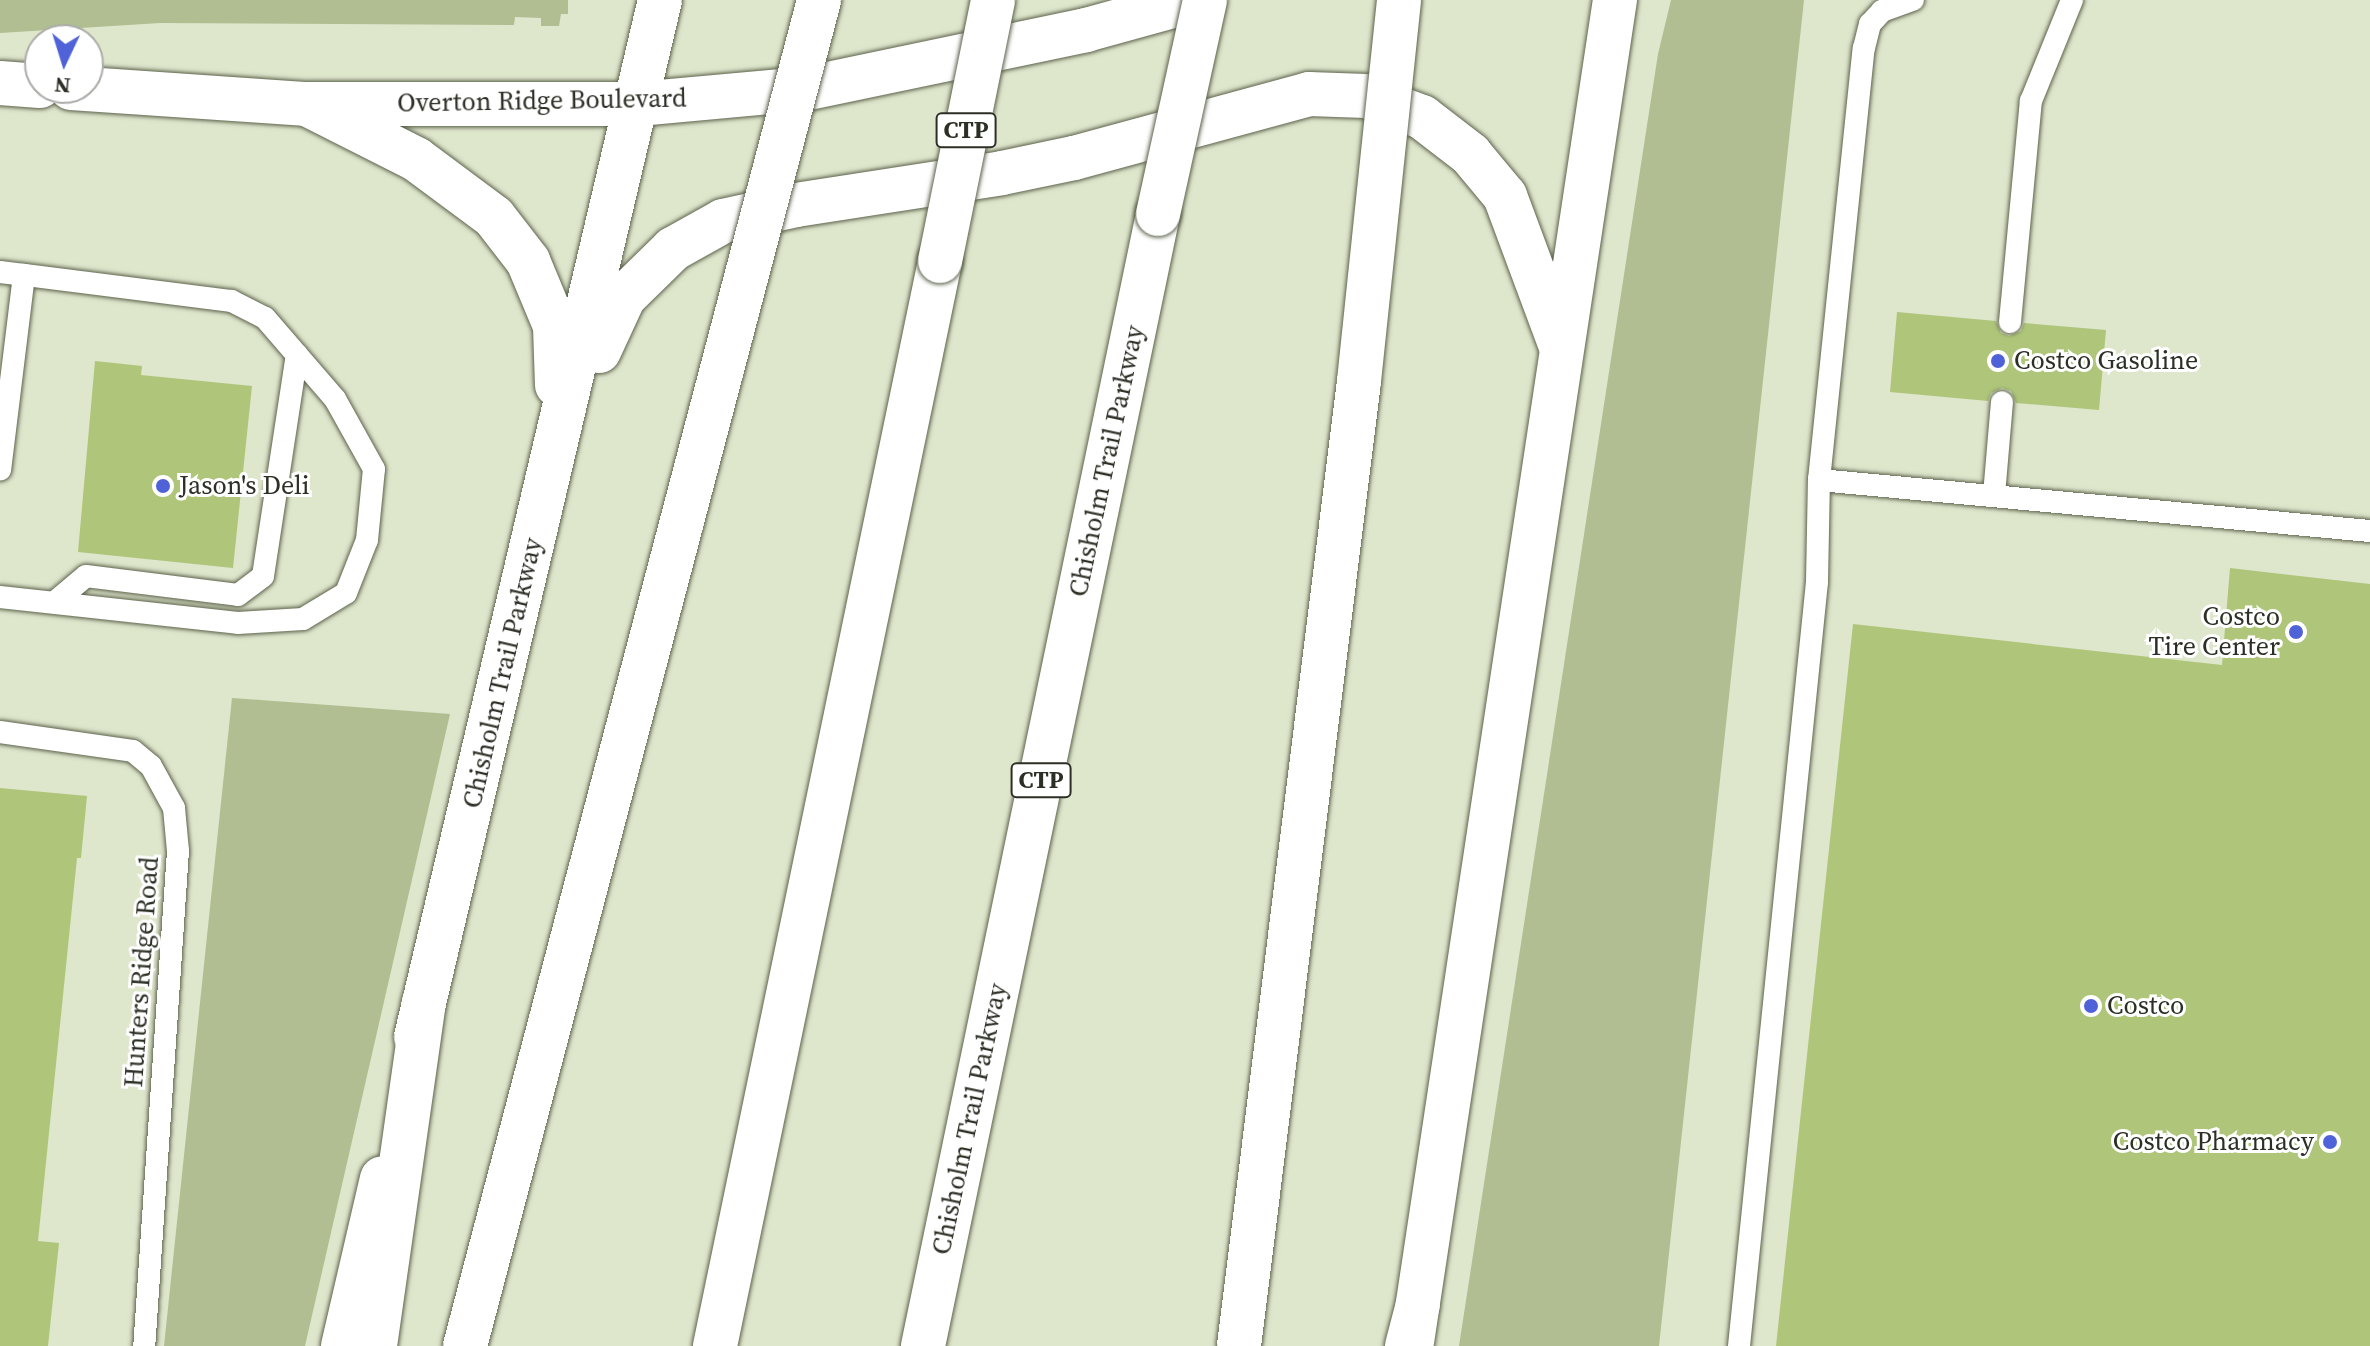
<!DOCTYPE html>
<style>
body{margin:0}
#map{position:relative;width:2370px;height:1346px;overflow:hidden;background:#dee6cc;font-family:"Source Serif 4",serif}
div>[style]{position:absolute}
.green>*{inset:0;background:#b0be92}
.building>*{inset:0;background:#afc67a}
.roads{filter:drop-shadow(0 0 2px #5c634c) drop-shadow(0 0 2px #5c634c)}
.service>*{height:22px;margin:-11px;padding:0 11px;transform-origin:11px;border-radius:11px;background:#fff}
.tertiary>*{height:44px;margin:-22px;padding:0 22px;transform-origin:22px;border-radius:22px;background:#fff}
.secondary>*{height:44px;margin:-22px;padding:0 22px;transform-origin:22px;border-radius:22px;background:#fff}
.motorway>*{height:44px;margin:-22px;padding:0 22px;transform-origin:22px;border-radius:22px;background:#fff}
.bridges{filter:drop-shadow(0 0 2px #5c634c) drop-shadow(0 0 2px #5c634c)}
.motorway-bridge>*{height:44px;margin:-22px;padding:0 22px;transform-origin:22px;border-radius:22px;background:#fff}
.dots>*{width:22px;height:22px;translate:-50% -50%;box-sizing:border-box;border:4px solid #fff;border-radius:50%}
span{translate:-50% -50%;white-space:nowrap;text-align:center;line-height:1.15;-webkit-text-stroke:6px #fff;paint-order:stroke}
.shield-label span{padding:2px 6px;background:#fff;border:2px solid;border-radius:6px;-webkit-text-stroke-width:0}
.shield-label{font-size:24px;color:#2c2f25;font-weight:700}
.street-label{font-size:26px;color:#2c2f25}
.poi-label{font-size:26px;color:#2c2f25}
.left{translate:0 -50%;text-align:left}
.right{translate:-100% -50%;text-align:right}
.north{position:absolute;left:24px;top:24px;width:80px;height:80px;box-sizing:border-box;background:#fff;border:2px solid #abaca8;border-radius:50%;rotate:184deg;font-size:22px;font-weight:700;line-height:32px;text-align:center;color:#2c2f25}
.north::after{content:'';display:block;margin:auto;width:28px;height:36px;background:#5062d8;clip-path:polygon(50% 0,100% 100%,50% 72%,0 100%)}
</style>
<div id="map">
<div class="green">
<div style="clip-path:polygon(0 0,568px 0,568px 14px,561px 14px,559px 26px,541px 26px,541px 18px,515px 17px,514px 25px,160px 23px,0 33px)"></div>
<div style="clip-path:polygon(1671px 0,1804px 0,1659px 1346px,1459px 1346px,1658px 54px)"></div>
<div style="clip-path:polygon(232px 698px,450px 714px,305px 1346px,164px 1346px)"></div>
</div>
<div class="building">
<div style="clip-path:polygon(1897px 312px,1996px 321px,2001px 333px,2009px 336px,2021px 331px,2024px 323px,2106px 330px,2099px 410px,2016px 403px,2011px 391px,2002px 388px,1991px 393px,1988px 401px,1890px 392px)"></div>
<div style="clip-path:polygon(95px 361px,142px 366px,141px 375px,252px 386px,233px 568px,78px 552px)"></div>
<div style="clip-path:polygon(2230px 568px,2370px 584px,2370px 1346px,1776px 1346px,1853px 624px,2222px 665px)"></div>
<div style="clip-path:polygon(0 788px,87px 796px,81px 858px,77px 858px,38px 1241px,59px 1243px,48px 1346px,0 1346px)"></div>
</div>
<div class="roads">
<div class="service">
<div style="left:0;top:272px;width:24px;rotate:7deg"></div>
<div style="left:24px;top:275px;width:196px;rotate:97deg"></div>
<div style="left:2010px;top:322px;width:222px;rotate:-84.6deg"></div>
<div style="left:2031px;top:101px;width:109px;rotate:-67.9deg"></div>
<div style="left:1819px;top:480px;width:553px;rotate:5.29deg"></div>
<div style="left:1994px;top:495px;width:93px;rotate:-85.1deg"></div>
<div style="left:0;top:597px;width:239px;rotate:6.2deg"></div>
<div style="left:238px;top:623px;width:65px;rotate:-3.5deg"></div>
<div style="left:303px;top:619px;width:50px;rotate:-31.2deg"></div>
<div style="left:346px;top:593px;width:57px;rotate:-68.4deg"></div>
<div style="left:367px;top:540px;width:71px;rotate:-84.4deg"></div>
<div style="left:374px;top:469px;width:80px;rotate:-119.1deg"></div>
<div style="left:335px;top:399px;width:107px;rotate:-130.8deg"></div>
<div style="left:265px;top:318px;width:38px;rotate:-153deg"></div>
<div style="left:231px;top:301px;width:209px;rotate:-172.8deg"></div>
<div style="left:55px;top:602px;width:40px;rotate:-40deg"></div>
<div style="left:86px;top:576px;width:153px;rotate:7.1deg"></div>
<div style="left:238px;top:595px;width:31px;rotate:-37deg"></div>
<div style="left:263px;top:576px;width:224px;rotate:-81.3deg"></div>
<div style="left:0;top:732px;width:134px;rotate:8.1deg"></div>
<div style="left:133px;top:751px;width:23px;rotate:40deg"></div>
<div style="left:151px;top:766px;width:48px;rotate:61.3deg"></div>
<div style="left:174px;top:808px;width:43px;rotate:84.7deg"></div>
<div style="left:178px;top:851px;width:496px;rotate:93.9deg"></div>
<div style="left:1739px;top:1346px;width:768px;rotate:-84.17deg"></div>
<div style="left:1817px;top:582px;width:102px;rotate:-88.9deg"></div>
<div style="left:1819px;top:480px;width:434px;rotate:-84.1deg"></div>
<div style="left:1864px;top:48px;width:25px;rotate:-76deg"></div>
<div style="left:1870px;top:24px;width:18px;rotate:-47deg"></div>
<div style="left:1882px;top:11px;width:33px;rotate:-20deg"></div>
</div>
<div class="tertiary">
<div style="left:0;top:83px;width:40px;rotate:4.3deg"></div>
<div style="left:71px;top:88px;width:237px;rotate:3.9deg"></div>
<div style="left:307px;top:104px;width:331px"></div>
<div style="left:638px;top:104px;width:167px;rotate:-5.2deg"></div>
<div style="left:804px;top:89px;width:288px;rotate:-11.8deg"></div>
<div style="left:1086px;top:30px;width:113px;rotate:-15.4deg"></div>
</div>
<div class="secondary">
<div style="left:307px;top:104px;width:122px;rotate:26.8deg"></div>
<div style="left:416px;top:159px;width:97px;rotate:36.6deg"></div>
<div style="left:494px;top:217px;width:56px;rotate:52.3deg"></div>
<div style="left:528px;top:261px;width:70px;rotate:67.4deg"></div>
<div style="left:555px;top:326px;width:59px;rotate:88.1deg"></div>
<div style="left:599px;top:351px;width:60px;rotate:-65.2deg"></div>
<div style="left:624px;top:297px;width:69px;rotate:-44.4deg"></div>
<div style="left:673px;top:249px;width:57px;rotate:-29.2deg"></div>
<div style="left:723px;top:221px;width:75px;rotate:-12.4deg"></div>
<div style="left:796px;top:205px;width:208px;rotate:-8.8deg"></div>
<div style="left:1002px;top:173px;width:74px;rotate:-11.8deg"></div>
<div style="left:1074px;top:158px;width:244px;rotate:-15.2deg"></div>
<div style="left:1309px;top:94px;width:57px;rotate:2deg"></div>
<div style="left:1366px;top:96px;width:60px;rotate:20.6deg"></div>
<div style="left:1422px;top:117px;width:61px;rotate:37.6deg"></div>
<div style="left:1470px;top:154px;width:55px;rotate:50.2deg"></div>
<div style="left:1505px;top:196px;width:158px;rotate:69.6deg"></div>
<div style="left:416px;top:1037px;width:1065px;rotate:-76.76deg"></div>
<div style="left:1412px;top:1342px;width:1357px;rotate:-81.4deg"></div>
<div style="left:343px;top:1346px;width:172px;rotate:-76.9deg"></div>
</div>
<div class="motorway">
<div style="left:375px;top:1346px;width:348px;rotate:-81.9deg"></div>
<div style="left:715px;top:1346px;width:1108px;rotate:-78.28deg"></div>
<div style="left:923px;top:1346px;width:1156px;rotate:-78.27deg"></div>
<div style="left:1407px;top:1346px;width:43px;rotate:-75.3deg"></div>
</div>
</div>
<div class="bridges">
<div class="motorway-bridge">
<div style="left:1158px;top:214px;width:219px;rotate:-77.6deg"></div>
<div style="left:940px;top:261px;width:266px;rotate:-78.5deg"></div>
<div style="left:465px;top:1346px;width:1392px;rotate:-75.26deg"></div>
<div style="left:1239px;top:1346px;width:972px;rotate:-82.91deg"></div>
<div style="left:1359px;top:381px;width:383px;rotate:-84deg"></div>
</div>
</div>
<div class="dots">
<div style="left:1998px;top:361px;background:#5062d8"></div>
<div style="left:163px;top:486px;background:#5062d8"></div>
<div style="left:2296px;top:632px;background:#5062d8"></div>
<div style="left:2091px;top:1006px;background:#5062d8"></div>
<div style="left:2330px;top:1142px;background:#5062d8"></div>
</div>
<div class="shield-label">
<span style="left:966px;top:130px">CTP</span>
<span style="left:1041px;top:780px">CTP</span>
</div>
<div class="street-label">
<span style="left:542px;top:101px;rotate:-1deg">Overton Ridge Boulevard</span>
<span style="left:1107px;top:461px;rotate:-78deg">Chisholm Trail Parkway</span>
<span style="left:503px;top:673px;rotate:-77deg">Chisholm Trail Parkway</span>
<span style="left:142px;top:972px;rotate:-86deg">Hunters Ridge Road</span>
<span style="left:970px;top:1119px;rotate:-78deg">Chisholm Trail Parkway</span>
</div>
<div class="poi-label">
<span class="left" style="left:2014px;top:361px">Costco Gasoline</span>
<span class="left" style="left:179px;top:486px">Jason's Deli</span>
<span class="right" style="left:2280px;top:632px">Costco<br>Tire Center</span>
<span class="left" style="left:2107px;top:1006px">Costco</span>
<span class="right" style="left:2314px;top:1142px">Costco Pharmacy</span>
</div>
<div class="north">N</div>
</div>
